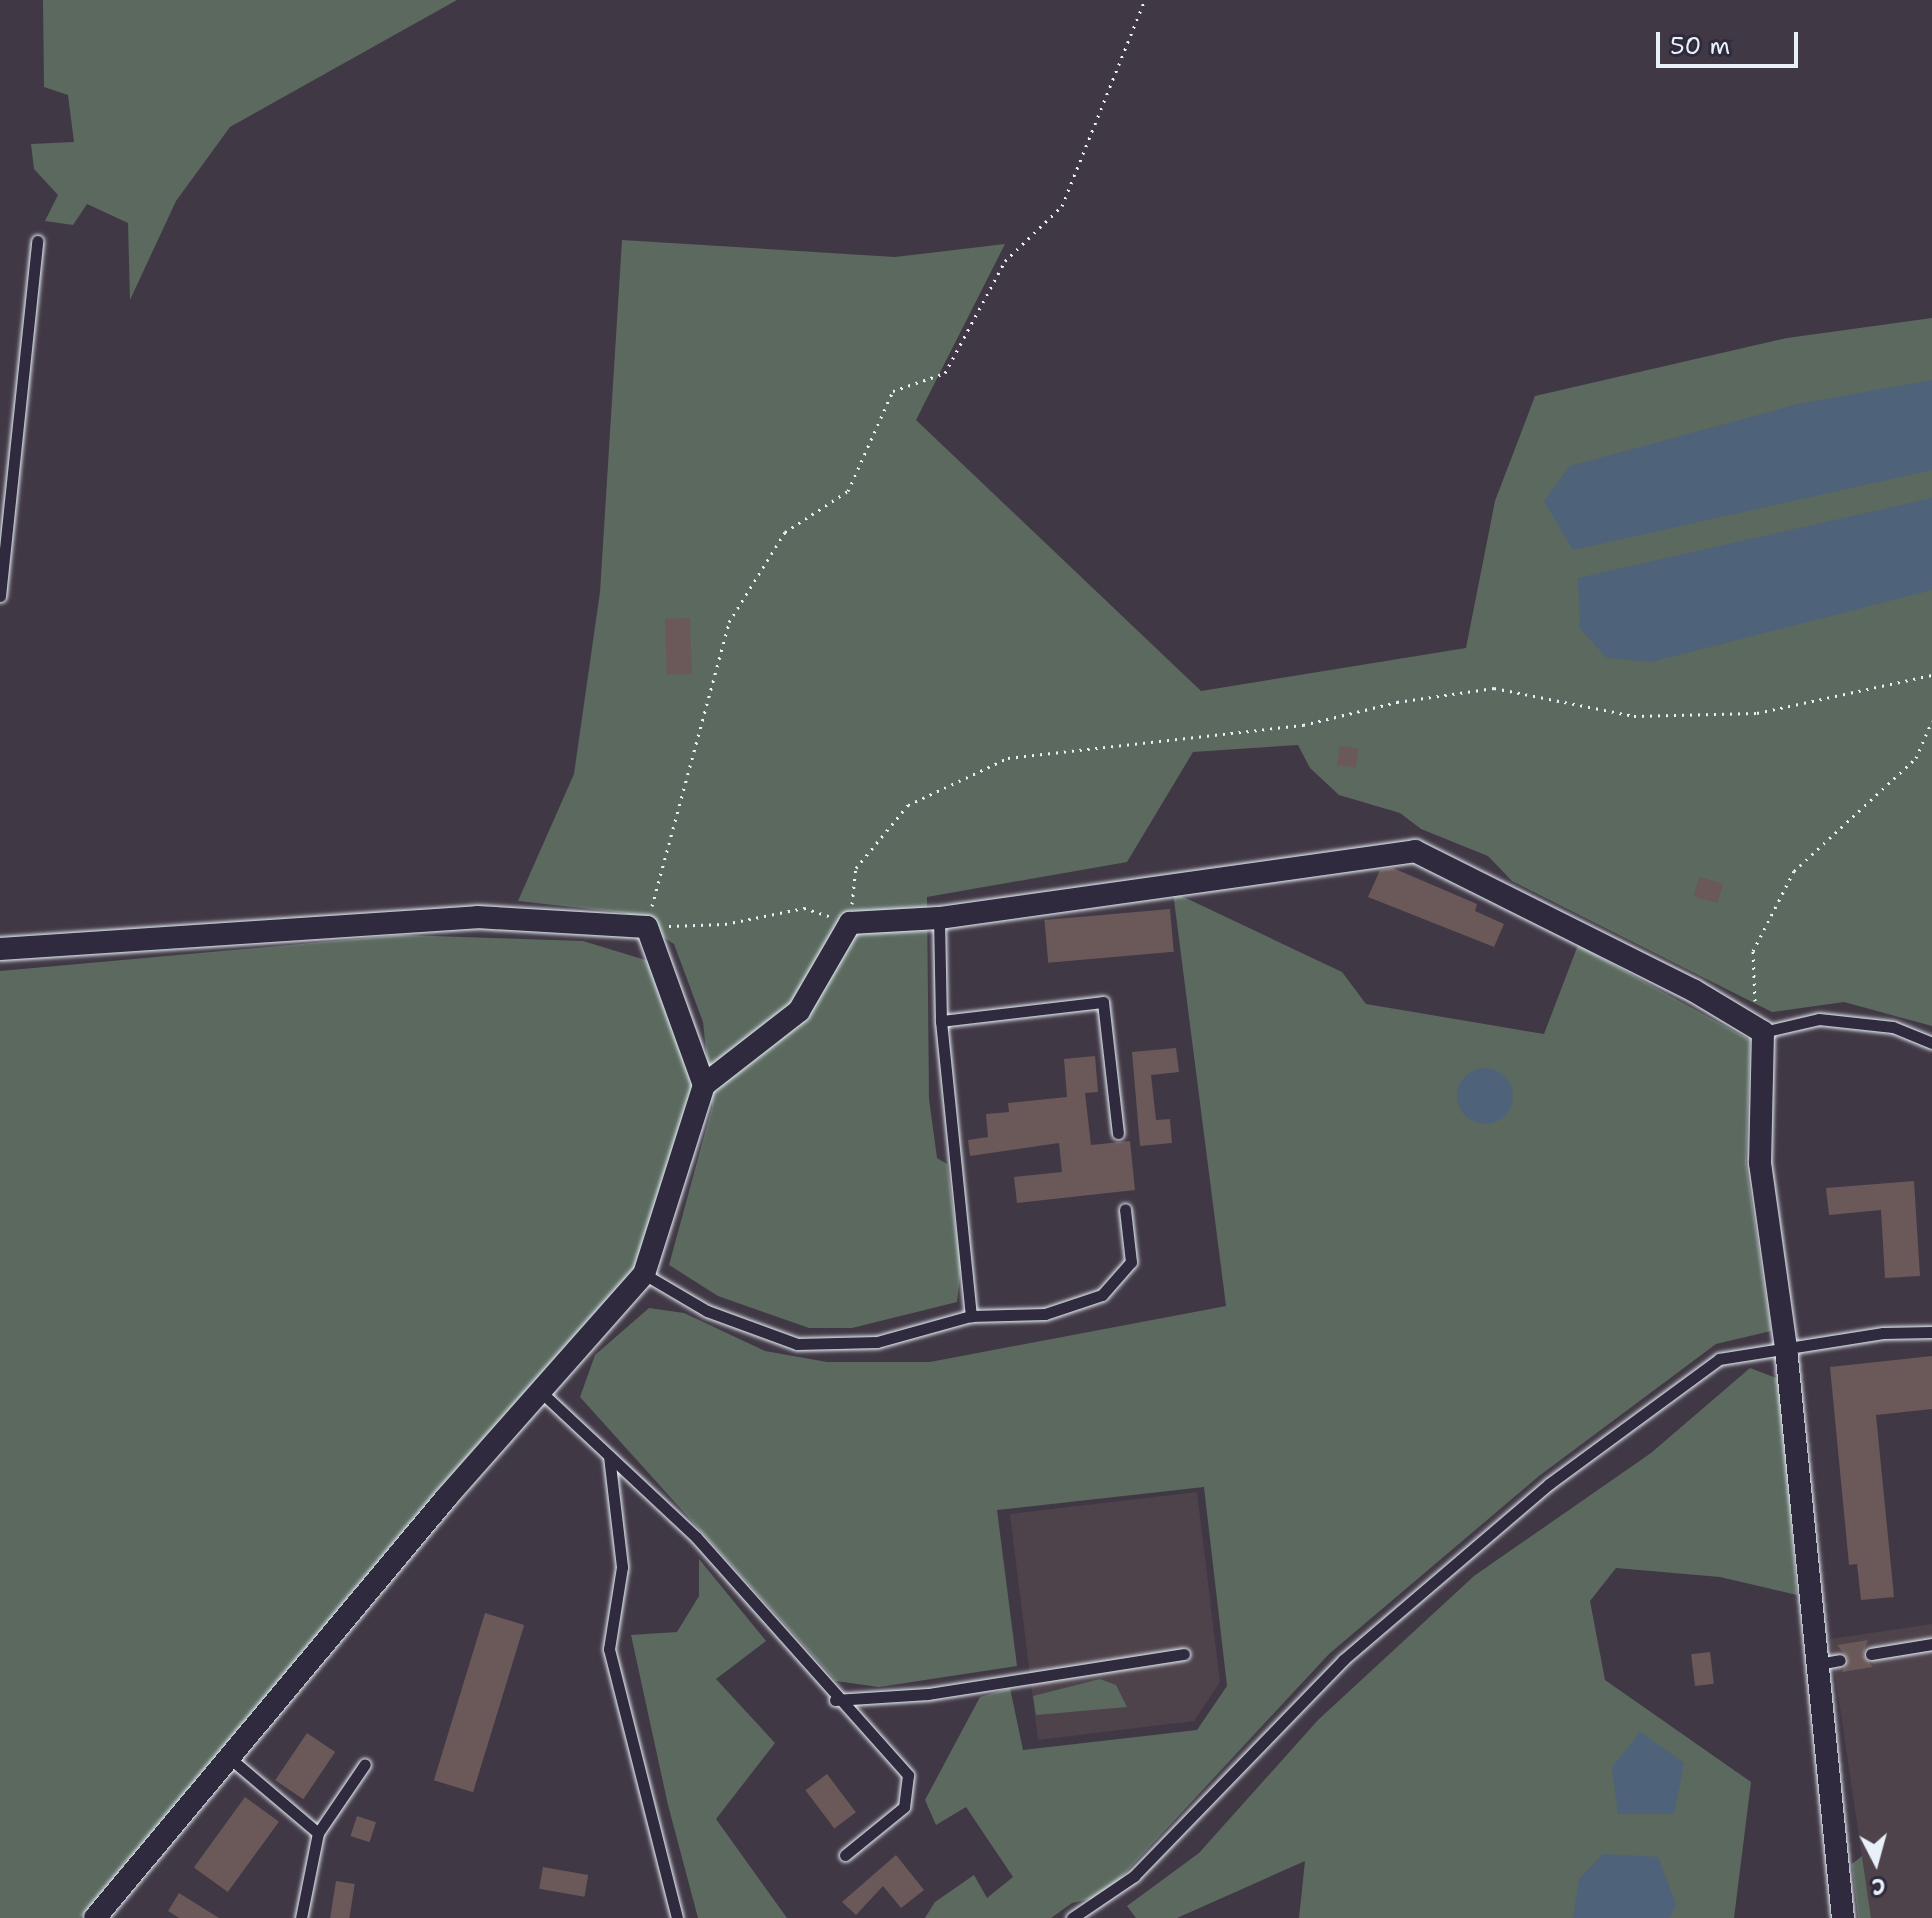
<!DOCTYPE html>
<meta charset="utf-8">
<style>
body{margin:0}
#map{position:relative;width:1932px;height:1918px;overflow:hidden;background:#413845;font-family:"Shantell Sans",sans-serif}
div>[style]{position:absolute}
.built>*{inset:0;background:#4e424b}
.green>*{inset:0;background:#5b695f}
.water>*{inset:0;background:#4e627a}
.round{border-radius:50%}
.building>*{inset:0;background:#6b5859;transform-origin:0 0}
.path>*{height:3px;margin-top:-1.5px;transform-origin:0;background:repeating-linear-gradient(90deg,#e8f1f8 0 2px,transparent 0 8px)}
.roads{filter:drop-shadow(0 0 2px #e8f1f8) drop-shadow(0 0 2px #e8f1f8)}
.lane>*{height:11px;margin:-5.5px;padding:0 5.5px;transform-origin:5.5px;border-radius:5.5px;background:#2f2a3d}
.street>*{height:22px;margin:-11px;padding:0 11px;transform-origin:11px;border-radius:11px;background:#2f2a3d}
span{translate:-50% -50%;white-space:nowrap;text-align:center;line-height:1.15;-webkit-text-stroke:6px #2f2a3d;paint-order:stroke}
.north{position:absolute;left:1836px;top:1822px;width:80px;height:80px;-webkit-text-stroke:6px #2f2a3d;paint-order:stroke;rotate:174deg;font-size:22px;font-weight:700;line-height:32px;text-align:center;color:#e8f1f8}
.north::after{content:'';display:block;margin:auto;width:28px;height:36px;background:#e8f1f8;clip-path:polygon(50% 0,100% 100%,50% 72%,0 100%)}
.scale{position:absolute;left:1656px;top:32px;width:142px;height:36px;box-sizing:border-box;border:4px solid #e8f1f8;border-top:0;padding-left:10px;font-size:24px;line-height:28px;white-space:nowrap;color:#e8f1f8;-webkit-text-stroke:6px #2f2a3d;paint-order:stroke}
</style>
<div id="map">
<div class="built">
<div style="clip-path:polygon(1197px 1492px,1220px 1682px,1194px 1721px,1038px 1740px,1010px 1514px)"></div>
<div style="clip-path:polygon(1932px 1624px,1932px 1918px,1871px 1918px,1830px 1639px)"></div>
</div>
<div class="green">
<div style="clip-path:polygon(43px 0,457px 0,230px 127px,176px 201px,130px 300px,128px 223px,87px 204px,73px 225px,45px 221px,58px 195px,34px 169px,31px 144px,74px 142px,68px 95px,44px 87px)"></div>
<div style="clip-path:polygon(622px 240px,895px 257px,1005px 244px,916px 420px,1201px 691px,1466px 648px,1495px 501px,1535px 396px,1787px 338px,1932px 318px,1932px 1026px,1844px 1002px,1772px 1012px,1512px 881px,1488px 856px,1421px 829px,1400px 813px,1339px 795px,1310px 768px,1298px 745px,1193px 752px,1127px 862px,927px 897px,929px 1099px,937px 1158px,947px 1164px,961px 1267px,957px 1302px,852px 1328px,809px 1328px,718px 1296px,669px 1265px,712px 1107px,703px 1022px,674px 944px,626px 913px,518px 901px,574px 774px,600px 592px)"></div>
<div style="clip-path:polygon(1173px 892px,1342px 972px,1366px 1004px,1544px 1034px,1578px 945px,1750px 1040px,1746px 1164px,1771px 1331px,1716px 1344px,1539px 1476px,1329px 1654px,1104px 1896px,1072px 1903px,1051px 1918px,925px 1918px,935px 1902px,974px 1875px,987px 1898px,1013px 1877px,966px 1807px,936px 1825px,925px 1800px,980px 1697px,1010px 1688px,1023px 1750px,1197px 1730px,1227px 1686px,1204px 1487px,997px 1510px,1017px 1666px,879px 1687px,836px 1681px,580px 1397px,595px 1355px,649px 1308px,684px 1313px,765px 1351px,827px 1362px,930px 1362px,1226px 1306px)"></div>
<div style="clip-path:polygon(400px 935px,583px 941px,652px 962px,695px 1087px,637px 1269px,80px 1918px,0 1918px,0 971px)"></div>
<div style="clip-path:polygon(1750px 1368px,1781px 1380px,1797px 1595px,1720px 1577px,1616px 1568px,1590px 1601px,1605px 1680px,1751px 1782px,1734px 1918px,1299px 1918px,1305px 1861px,1177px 1918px,1136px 1918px,1127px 1906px,1199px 1853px,1318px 1720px,1474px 1576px,1651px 1453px)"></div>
<div style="clip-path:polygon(699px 1559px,766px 1641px,716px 1679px,775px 1743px,716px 1819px,787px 1918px,698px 1918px,668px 1805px,631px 1635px,677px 1632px,699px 1596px)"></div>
<div style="clip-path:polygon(1100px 1679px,1116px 1685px,1127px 1707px,1036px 1715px,1033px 1696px)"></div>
<div style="clip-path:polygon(1862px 1856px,1871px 1918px,1858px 1918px,1852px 1864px)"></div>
</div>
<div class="water">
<div style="clip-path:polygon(1932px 380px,1932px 470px,1573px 550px,1544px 501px,1570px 466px,1798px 404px)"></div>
<div style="clip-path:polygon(1932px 498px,1932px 590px,1651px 662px,1607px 658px,1580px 629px,1578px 578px)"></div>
<div class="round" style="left:1457px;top:1068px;width:56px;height:56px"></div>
<div style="clip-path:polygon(1640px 1732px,1684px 1763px,1674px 1814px,1618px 1814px,1612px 1768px)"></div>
<div style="clip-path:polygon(1603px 1854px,1658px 1857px,1676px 1904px,1670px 1918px,1573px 1918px,1579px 1879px)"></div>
</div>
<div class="building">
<div style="left:690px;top:618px;width:56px;height:25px;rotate:88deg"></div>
<div style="left:1340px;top:746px;width:19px;height:19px;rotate:9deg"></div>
<div style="clip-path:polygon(1393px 868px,1477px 904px,1475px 911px,1504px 924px,1494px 947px,1368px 897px,1380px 870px)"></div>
<div style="left:1699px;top:877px;width:25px;height:20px;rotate:16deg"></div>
<div style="left:1170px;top:909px;width:43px;height:126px;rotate:85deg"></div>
<div style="clip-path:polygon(1176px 1048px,1179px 1072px,1151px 1075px,1156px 1120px,1170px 1119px,1172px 1143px,1140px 1146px,1132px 1052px)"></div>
<div style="clip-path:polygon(1095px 1056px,1098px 1092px,1085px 1093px,1091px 1145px,1130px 1141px,1135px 1190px,1017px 1203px,1014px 1177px,1062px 1172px,1059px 1143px,970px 1156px,968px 1140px,988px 1137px,986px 1114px,1009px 1112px,1008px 1103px,1067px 1097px,1064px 1059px)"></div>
<div style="clip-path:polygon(1914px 1181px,1920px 1276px,1885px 1278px,1881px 1210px,1829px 1215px,1826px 1188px)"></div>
<div style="clip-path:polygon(1932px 1356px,1932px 1409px,1876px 1415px,1894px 1597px,1861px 1600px,1857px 1564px,1849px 1565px,1830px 1367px)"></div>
<div style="left:485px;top:1613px;width:41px;height:175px;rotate:17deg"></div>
<div style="clip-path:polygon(1868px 1640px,1863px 1655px,1873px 1667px,1842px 1672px,1848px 1659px,1837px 1645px)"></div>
<div style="left:1710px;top:1652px;width:32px;height:19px;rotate:83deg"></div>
<div style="left:307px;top:1733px;width:34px;height:57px;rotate:34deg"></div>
<div style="left:827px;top:1774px;width:48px;height:27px;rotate:53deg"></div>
<div style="left:245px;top:1797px;width:42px;height:87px;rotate:36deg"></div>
<div style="left:357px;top:1816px;width:20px;height:21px;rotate:18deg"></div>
<div style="clip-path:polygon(896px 1855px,924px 1890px,901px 1908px,883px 1886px,856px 1915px,842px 1902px)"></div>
<div style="left:543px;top:1867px;width:46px;height:22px;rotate:10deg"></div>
<div style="left:336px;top:1881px;width:19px;height:38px;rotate:9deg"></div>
<div style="clip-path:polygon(179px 1893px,219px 1918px,179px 1918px,168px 1911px)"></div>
</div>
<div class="path">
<div style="left:852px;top:904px;width:36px;rotate:-84deg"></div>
<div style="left:856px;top:868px;width:82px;rotate:-50.5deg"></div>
<div style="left:908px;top:805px;width:110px;rotate:-25.2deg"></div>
<div style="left:1008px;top:758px;width:297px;rotate:-6.4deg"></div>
<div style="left:1303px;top:725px;width:97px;rotate:-13.7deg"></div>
<div style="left:1397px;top:702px;width:98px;rotate:-8.2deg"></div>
<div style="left:1494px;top:688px;width:143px;rotate:11.3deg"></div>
<div style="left:1634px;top:716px;width:123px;rotate:-1.4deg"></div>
<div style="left:1757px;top:713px;width:179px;rotate:-12.3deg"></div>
<div style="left:652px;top:906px;width:294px;rotate:-74.8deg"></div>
<div style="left:729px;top:622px;width:106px;rotate:-58.1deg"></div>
<div style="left:785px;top:532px;width:75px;rotate:-33.1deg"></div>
<div style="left:848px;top:491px;width:110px;rotate:-65.8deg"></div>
<div style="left:893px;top:391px;width:55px;rotate:-19.1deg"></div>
<div style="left:945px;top:373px;width:127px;rotate:-61.8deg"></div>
<div style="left:1005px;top:261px;width:79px;rotate:-44deg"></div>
<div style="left:1062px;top:206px;width:222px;rotate:-68.1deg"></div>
<div style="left:669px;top:926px;width:56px;rotate:-2deg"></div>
<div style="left:725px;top:924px;width:81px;rotate:-11.4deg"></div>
<div style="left:804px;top:908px;width:28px;rotate:18deg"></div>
<div style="left:1755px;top:1001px;width:50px;rotate:-92.3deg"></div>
<div style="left:1753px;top:951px;width:90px;rotate:-62.9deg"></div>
<div style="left:1794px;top:871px;width:166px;rotate:-42.8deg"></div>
<div style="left:1916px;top:758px;width:40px;rotate:-66.6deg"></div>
</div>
<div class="roads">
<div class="lane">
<div style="left:0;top:596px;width:357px;rotate:-84deg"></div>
<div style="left:939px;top:918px;width:103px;rotate:88.9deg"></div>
<div style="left:941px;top:1021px;width:297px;rotate:84.2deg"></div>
<div style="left:941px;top:1021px;width:163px;rotate:-6.7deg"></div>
<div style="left:1103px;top:1002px;width:132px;rotate:83.5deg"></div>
<div style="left:1763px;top:1032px;width:57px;rotate:-13.1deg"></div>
<div style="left:1819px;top:1019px;width:74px;rotate:6.2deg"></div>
<div style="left:1893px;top:1027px;width:42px;rotate:22.3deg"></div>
<div style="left:644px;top:1274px;width:73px;rotate:30.4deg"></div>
<div style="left:707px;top:1311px;width:96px;rotate:20.1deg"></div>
<div style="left:797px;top:1344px;width:80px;rotate:-1.4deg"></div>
<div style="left:877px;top:1342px;width:98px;rotate:-15.5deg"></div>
<div style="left:971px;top:1316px;width:74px;rotate:-1.5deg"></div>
<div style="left:1045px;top:1314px;width:60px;rotate:-18.4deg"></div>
<div style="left:1102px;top:1295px;width:44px;rotate:-48.7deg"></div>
<div style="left:1131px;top:1262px;width:53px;rotate:-96.5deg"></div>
<div style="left:540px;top:1391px;width:214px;rotate:43.1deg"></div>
<div style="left:696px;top:1537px;width:319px;rotate:48.3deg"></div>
<div style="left:908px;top:1775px;width:32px;rotate:97deg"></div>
<div style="left:904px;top:1807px;width:76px;rotate:140.9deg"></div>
<div style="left:609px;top:1456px;width:112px;rotate:83.3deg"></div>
<div style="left:622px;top:1567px;width:83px;rotate:99deg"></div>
<div style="left:609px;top:1649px;width:277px;rotate:75.8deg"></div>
<div style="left:1871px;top:1654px;width:62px;rotate:-9.3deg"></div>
<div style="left:1818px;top:1664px;width:22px;rotate:-10deg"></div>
<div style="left:835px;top:1700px;width:93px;rotate:-3.7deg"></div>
<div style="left:928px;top:1694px;width:259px;rotate:-8.9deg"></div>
<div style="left:232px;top:1760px;width:113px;rotate:40.3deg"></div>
<div style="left:301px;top:1918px;width:87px;rotate:-78.7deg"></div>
<div style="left:318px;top:1833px;width:83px;rotate:-55.7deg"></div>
<div style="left:1072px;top:1918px;width:75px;rotate:-34.1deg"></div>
<div style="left:1134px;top:1876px;width:301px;rotate:-45.9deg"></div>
<div style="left:1343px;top:1660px;width:271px;rotate:-40.5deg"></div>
<div style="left:1549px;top:1484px;width:211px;rotate:-36.3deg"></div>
<div style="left:1719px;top:1359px;width:166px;rotate:-9deg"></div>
<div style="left:1883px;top:1333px;width:49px;rotate:-1.2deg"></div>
</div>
<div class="street">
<div style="left:0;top:949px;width:478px;rotate:-3.8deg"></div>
<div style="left:477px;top:917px;width:170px;rotate:3.4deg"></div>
<div style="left:647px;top:927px;width:168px;rotate:70.2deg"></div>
<div style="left:704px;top:1085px;width:198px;rotate:107.6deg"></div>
<div style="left:644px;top:1274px;width:299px;rotate:131.5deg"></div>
<div style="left:446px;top:1498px;width:547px;rotate:129.89deg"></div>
<div style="left:704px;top:1085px;width:120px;rotate:-37.9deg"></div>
<div style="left:799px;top:1011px;width:102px;rotate:-59.9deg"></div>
<div style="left:850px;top:923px;width:89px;rotate:-3.2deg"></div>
<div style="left:939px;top:918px;width:481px;rotate:-8deg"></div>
<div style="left:1415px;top:851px;width:311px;rotate:26.6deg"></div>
<div style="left:1693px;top:990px;width:82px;rotate:31deg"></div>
<div style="left:1763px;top:1032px;width:131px;rotate:91.3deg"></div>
<div style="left:1760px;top:1163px;width:187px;rotate:82deg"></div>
<div style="left:1786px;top:1348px;width:573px;rotate:84.29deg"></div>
</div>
</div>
<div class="north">С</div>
<div class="scale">50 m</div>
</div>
